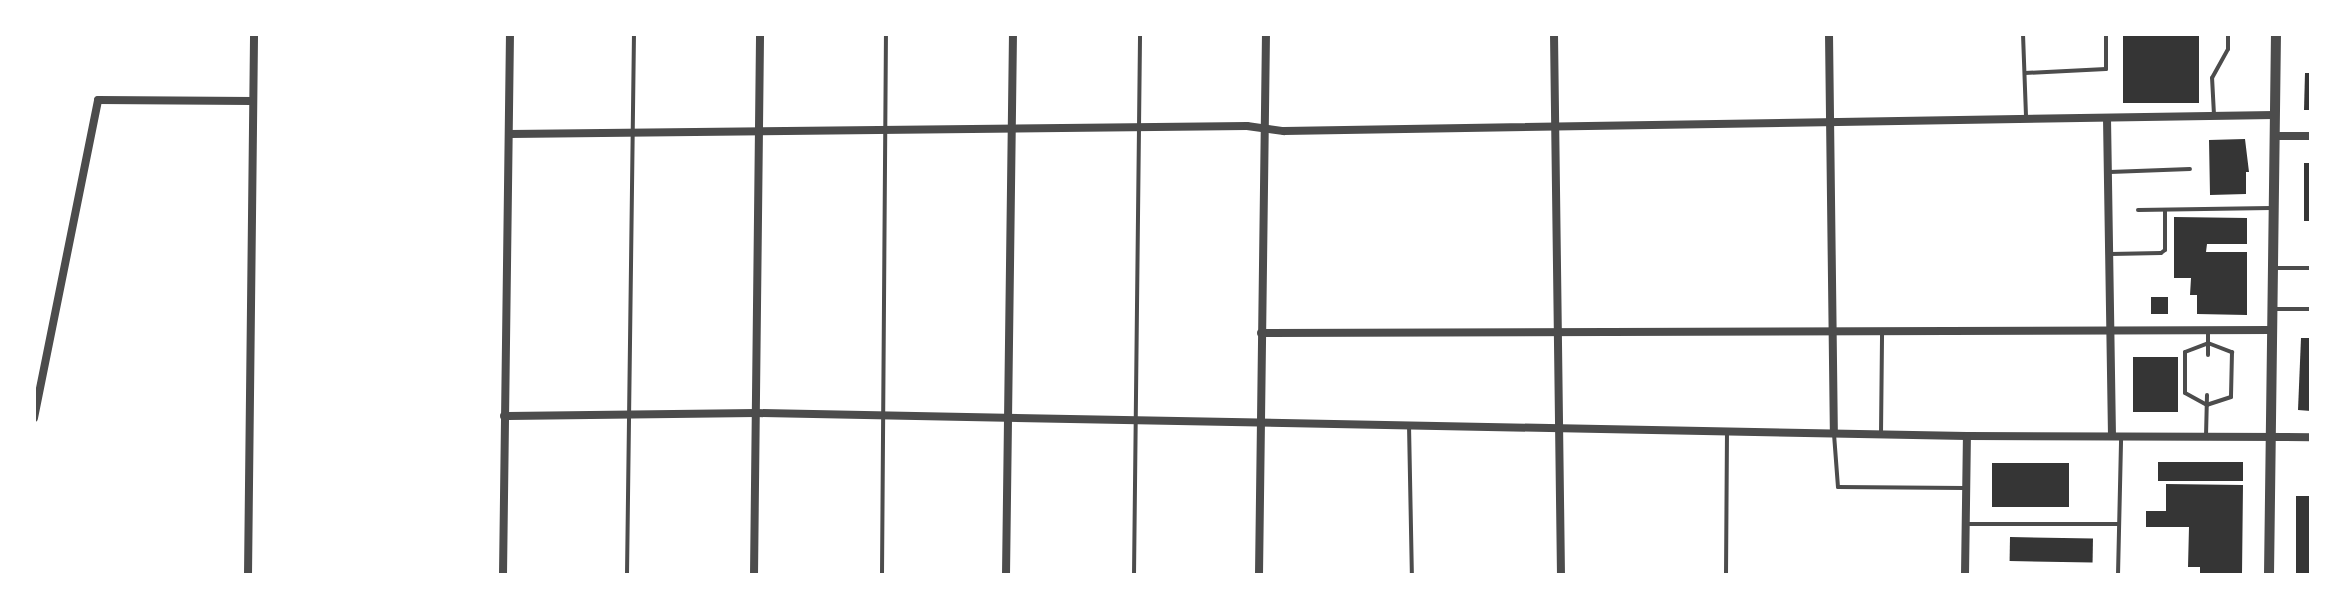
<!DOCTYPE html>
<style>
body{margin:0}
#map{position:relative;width:2345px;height:609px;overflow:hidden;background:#fff;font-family:"IBM Plex Serif",serif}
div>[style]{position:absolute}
.building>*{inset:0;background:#353535;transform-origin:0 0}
.service>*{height:4px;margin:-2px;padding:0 2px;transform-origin:2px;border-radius:2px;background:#4c4c4c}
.minor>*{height:8px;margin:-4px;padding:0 4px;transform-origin:4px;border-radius:4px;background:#4c4c4c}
.tertiary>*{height:10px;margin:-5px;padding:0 5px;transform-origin:5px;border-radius:5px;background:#4c4c4c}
span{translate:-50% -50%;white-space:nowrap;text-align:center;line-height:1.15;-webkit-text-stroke:6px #fff;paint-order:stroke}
.frame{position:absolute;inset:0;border:36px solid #fff;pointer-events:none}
</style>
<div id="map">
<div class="building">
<div style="left:2123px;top:34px;width:76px;height:69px"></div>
<div style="clip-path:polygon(2305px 73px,2311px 73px,2311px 110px,2304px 110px)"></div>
<div style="clip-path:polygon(2245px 139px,2249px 172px,2246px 172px,2246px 194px,2210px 195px,2209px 140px)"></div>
<div style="left:2304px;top:163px;width:7px;height:58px"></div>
<div style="clip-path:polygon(2174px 217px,2247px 218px,2247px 244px,2207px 244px,2206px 252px,2247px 252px,2247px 315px,2197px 314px,2197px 295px,2190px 295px,2191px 278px,2174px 278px)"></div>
<div style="left:2151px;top:297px;width:17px;height:17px"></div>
<div style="clip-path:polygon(2301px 338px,2311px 338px,2311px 411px,2298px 410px)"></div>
<div style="left:2133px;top:357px;width:45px;height:55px"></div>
<div style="left:2158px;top:462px;width:85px;height:19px"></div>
<div style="left:1992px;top:463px;width:77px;height:44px"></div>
<div style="clip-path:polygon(2166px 484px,2243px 485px,2242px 575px,2200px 575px,2200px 567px,2188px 567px,2189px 527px,2146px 527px,2146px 511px,2166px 511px)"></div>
<div style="left:2296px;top:496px;width:15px;height:79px"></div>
<div style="left:2010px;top:537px;width:83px;height:24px;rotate:1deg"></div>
</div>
<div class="service">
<div style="left:2023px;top:34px;width:83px;rotate:87.9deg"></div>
<div style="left:2025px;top:73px;width:81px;rotate:-2.8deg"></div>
<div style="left:2106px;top:69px;width:35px;rotate:-90deg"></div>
<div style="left:2214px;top:115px;width:37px;rotate:-93deg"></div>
<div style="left:2212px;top:78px;width:33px;rotate:-61deg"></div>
<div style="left:2228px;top:49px;width:15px;rotate:-90deg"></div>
<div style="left:2110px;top:172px;width:80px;rotate:-2.1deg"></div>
<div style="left:2138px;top:210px;width:133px;rotate:-0.9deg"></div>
<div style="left:2111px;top:254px;width:50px;rotate:-1.1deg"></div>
<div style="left:2161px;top:253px;width:5px;rotate:-37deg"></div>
<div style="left:2165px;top:250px;width:40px;rotate:-90deg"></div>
<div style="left:2276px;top:268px;width:35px"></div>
<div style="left:2273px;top:309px;width:38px"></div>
<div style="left:2208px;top:343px;width:26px;rotate:21deg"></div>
<div style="left:2232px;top:352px;width:45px;rotate:91.3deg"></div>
<div style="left:2231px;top:397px;width:25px;rotate:162deg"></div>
<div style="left:2207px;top:405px;width:25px;rotate:-151deg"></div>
<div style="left:2185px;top:393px;width:41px;rotate:-90deg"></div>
<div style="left:2185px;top:352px;width:25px;rotate:-21deg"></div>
<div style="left:2208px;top:355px;width:23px;rotate:-90deg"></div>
<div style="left:1409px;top:425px;width:150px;rotate:88.9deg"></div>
<div style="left:1834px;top:434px;width:53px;rotate:85.7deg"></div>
<div style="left:1838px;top:487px;width:126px;rotate:0.5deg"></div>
<div style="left:1881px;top:434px;width:102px;rotate:-89.4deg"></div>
<div style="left:2206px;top:436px;width:41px;rotate:-88.6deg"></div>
<div style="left:1966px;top:524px;width:153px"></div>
<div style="left:627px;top:575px;width:541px;rotate:-89.26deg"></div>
<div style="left:882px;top:575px;width:541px;rotate:-89.58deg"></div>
<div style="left:1134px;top:575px;width:541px;rotate:-89.36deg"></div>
<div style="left:1726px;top:575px;width:142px;rotate:-89.6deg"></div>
<div style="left:2118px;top:575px;width:136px;rotate:-88.7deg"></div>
</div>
<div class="minor">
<div style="left:1554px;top:34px;width:541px;rotate:89.26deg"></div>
<div style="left:1829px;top:34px;width:398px;rotate:89.3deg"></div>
<div style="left:2107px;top:118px;width:318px;rotate:89.1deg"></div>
<div style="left:510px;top:134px;width:737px;rotate:-0.62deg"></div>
<div style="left:1247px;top:126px;width:37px;rotate:8deg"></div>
<div style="left:1284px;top:131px;width:990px;rotate:-0.93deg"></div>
<div style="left:2274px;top:136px;width:37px"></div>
<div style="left:1261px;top:333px;width:1011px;rotate:-0.17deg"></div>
<div style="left:504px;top:416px;width:252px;rotate:-0.7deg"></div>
<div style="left:756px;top:413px;width:1211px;rotate:1.09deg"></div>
<div style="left:1967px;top:436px;width:344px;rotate:0.2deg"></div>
<div style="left:34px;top:418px;width:324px;rotate:-78.6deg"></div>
<div style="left:98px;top:100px;width:155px;rotate:0.4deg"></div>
<div style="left:248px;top:575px;width:541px;rotate:-89.36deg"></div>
<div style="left:503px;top:575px;width:541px;rotate:-89.26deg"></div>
<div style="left:754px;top:575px;width:541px;rotate:-89.36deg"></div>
<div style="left:1006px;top:575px;width:541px;rotate:-89.26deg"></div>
<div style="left:1259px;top:575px;width:541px;rotate:-89.26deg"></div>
<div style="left:1965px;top:575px;width:139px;rotate:-89.2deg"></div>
</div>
<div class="tertiary">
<div style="left:2269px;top:575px;width:541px;rotate:-89.26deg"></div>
</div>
<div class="frame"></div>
</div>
